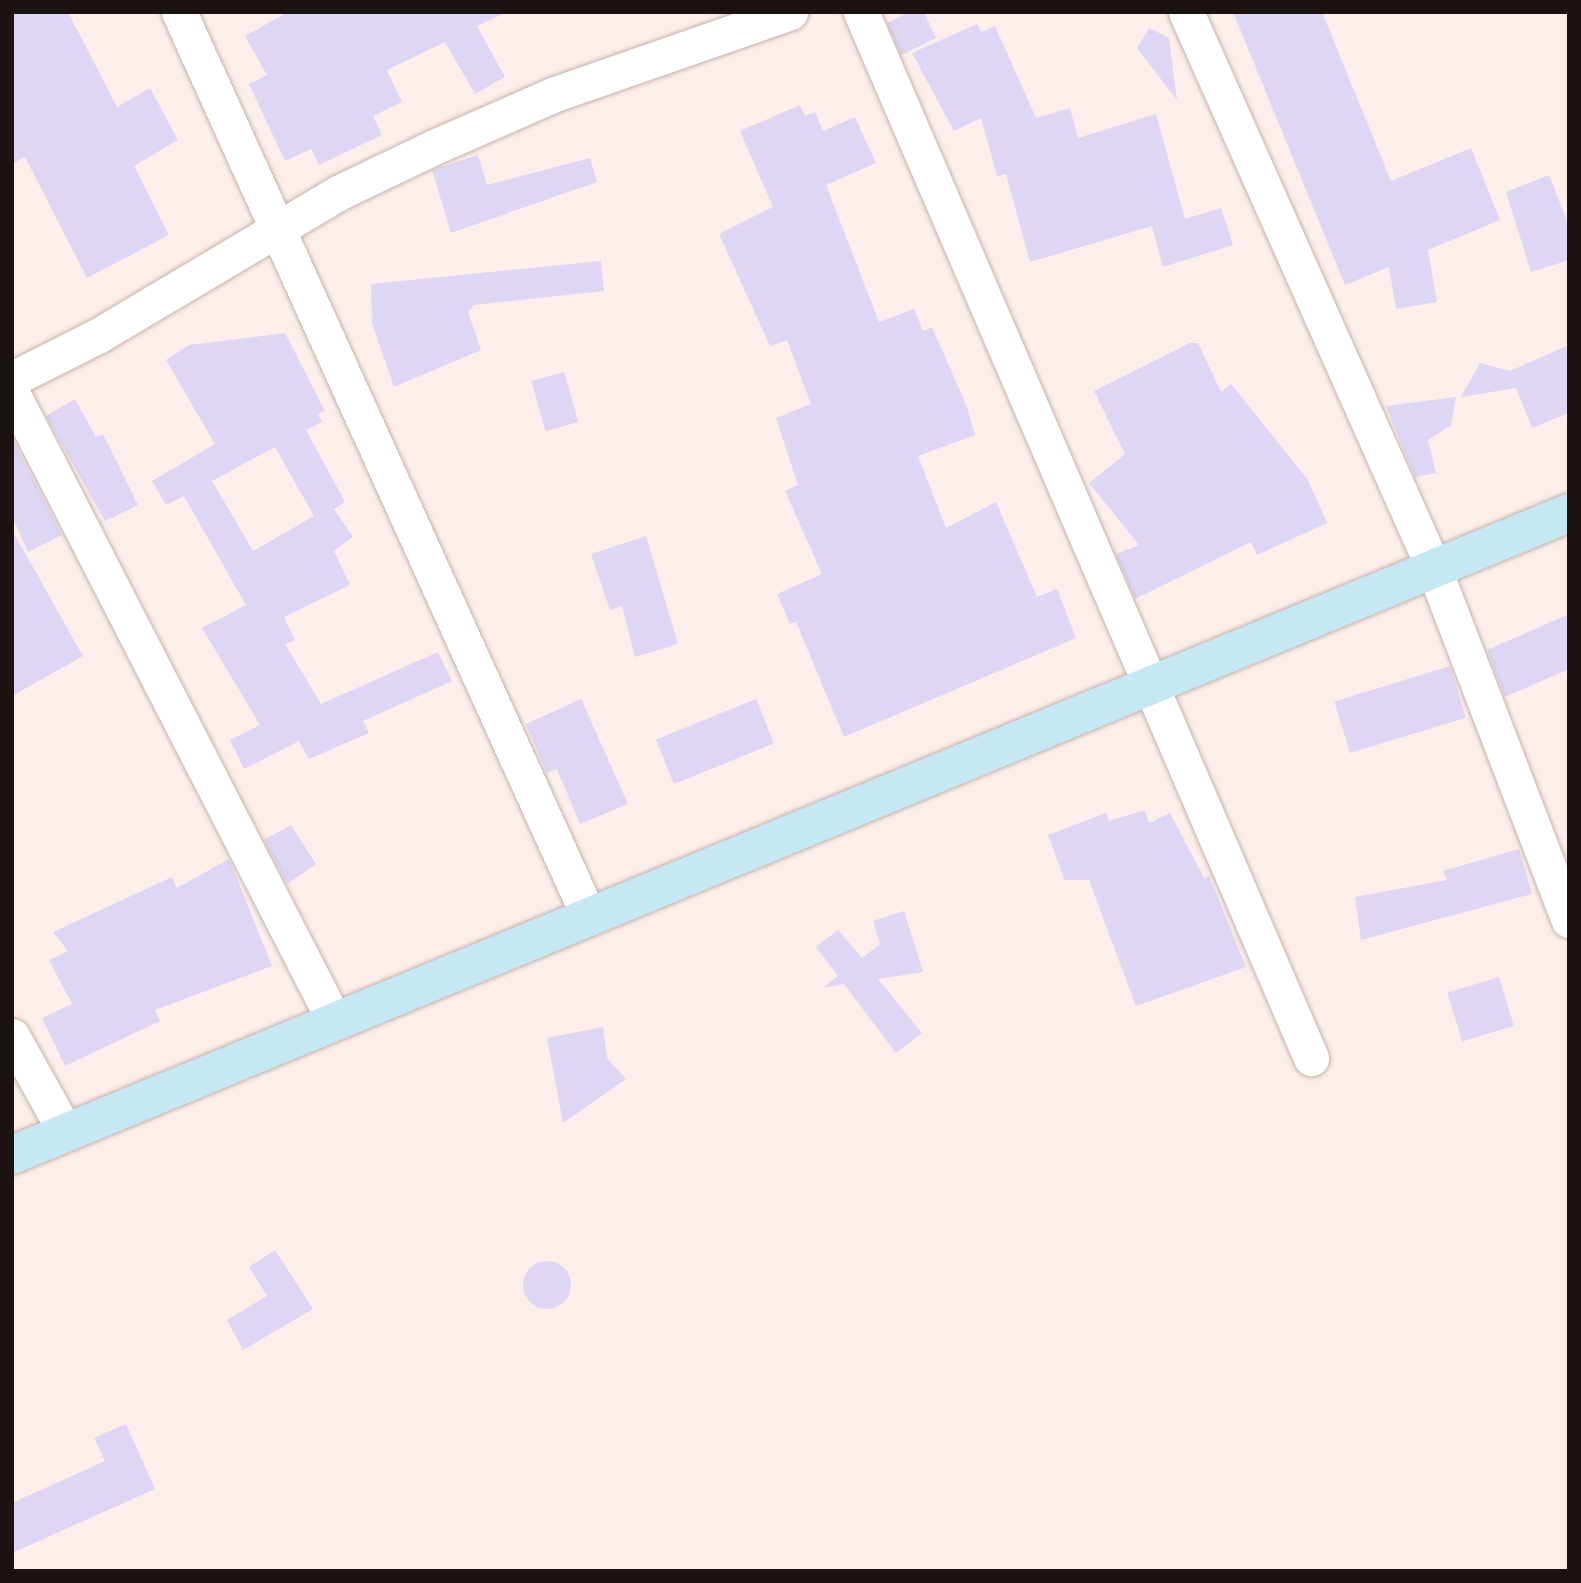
<!DOCTYPE html>
<style>
body{margin:0}
#map{position:relative;width:1581px;height:1583px;overflow:hidden;background:#fcefeb;font-family:"Source Sans 3",sans-serif}
div>[style]{position:absolute}
.building>*{inset:0;background:#dfd5f4;transform-origin:0 0}
.round{border-radius:50%}
.roads{filter:drop-shadow(0 0 2px #c7b2ab) drop-shadow(0 0 2px #c7b2ab)}
.minor>*{height:35px;margin:-17.5px;padding:0 17.5px;transform-origin:17.5px;border-radius:17.5px;background:#fff}
.secondary>*{height:38px;margin:-19px;padding:0 19px;transform-origin:19px;border-radius:19px;background:#c5e8f4}
span{translate:-50% -50%;white-space:nowrap;text-align:center;line-height:1.15;-webkit-text-stroke:5px #fcefeb;paint-order:stroke}
.frame{position:absolute;inset:0;border:14px solid #1a1310;pointer-events:none}
</style>
<div id="map">
<div class="building">
<div style="clip-path:polygon(12px 12px,68px 12px,117px 107px,150px 88px,178px 140px,134px 166px,169px 235px,87px 278px,25px 157px,12px 164px)"></div>
<div style="clip-path:polygon(288px 12px,507px 12px,477px 26px,505px 77px,475px 94px,445px 42px,387px 70px,402px 102px,373px 116px,382px 135px,319px 165px,311px 149px,285px 161px,249px 84px,267px 75px,245px 36px)"></div>
<div style="clip-path:polygon(909px 12px,924px 12px,936px 38px,901px 55px,887px 23px)"></div>
<div style="clip-path:polygon(1233px 12px,1322px 12px,1391px 181px,1471px 148px,1500px 220px,1428px 250px,1437px 302px,1396px 309px,1389px 267px,1345px 285px)"></div>
<div style="clip-path:polygon(977px 24px,981px 32px,995px 26px,1036px 118px,1070px 108px,1078px 138px,1156px 114px,1185px 219px,1221px 208px,1233px 245px,1163px 267px,1152px 226px,1030px 262px,1006px 174px,997px 176px,981px 118px,954px 131px,912px 53px)"></div>
<div style="clip-path:polygon(1149px 28px,1169px 38px,1177px 100px,1137px 48px)"></div>
<div style="clip-path:polygon(800px 105px,805px 116px,815px 112px,823px 131px,855px 117px,876px 163px,826px 185px,879px 322px,914px 309px,923px 331px,932px 327px,967px 407px,975px 435px,918px 456px,946px 528px,996px 502px,1037px 597px,1057px 589px,1076px 638px,844px 737px,796px 622px,790px 624px,777px 594px,822px 574px,785px 491px,798px 485px,776px 418px,811px 404px,787px 340px,770px 346px,719px 234px,773px 207px,740px 131px)"></div>
<div style="clip-path:polygon(478px 155px,487px 185px,590px 158px,597px 182px,451px 233px,432px 170px)"></div>
<div style="clip-path:polygon(1549px 175px,1569px 226px,1569px 260px,1531px 272px,1506px 192px)"></div>
<div style="clip-path:polygon(601px 261px,604px 291px,474px 305px,468px 312px,481px 350px,394px 387px,372px 323px,371px 284px)"></div>
<div style="clip-path:polygon(evenodd,285px 333px,325px 411px,318px 414px,322px 422px,306px 430px,345px 502px,334px 509px,353px 537px,334px 551px,350px 585px,284px 617px,295px 640px,285px 644px,321px 704px,438px 652px,452px 681px,363px 721px,369px 733px,309px 759px,299px 741px,244px 769px,230px 740px,260px 725px,202px 628px,246px 605px,184px 496px,166px 505px,152px 481px,215px 444px,166px 360px,189px 345px,285px 333px,275px 447px,314px 516px,253px 551px,212px 481px,275px 447px)"></div>
<div style="clip-path:polygon(1190px 343px,1198px 343px,1221px 392px,1231px 384px,1308px 480px,1327px 523px,1257px 555px,1251px 542px,1135px 599px,1116px 554px,1139px 545px,1089px 483px,1125px 454px,1094px 391px)"></div>
<div style="clip-path:polygon(1569px 345px,1569px 413px,1532px 428px,1516px 388px,1461px 397px,1480px 363px,1510px 371px)"></div>
<div style="left:564px;top:372px;width:52px;height:34px;rotate:74deg"></div>
<div style="clip-path:polygon(1456px 397px,1451px 425px,1428px 440px,1436px 473px,1415px 477px,1386px 406px)"></div>
<div style="clip-path:polygon(75px 399px,96px 437px,103px 434px,138px 505px,105px 521px,46px 416px)"></div>
<div style="clip-path:polygon(12px 438px,62px 535px,28px 552px,12px 516px)"></div>
<div style="clip-path:polygon(12px 530px,83px 656px,12px 696px)"></div>
<div style="clip-path:polygon(646px 536px,678px 644px,635px 657px,622px 606px,610px 610px,591px 554px)"></div>
<div style="clip-path:polygon(1569px 614px,1569px 669px,1505px 697px,1487px 650px)"></div>
<div style="left:1450px;top:666px;width:54px;height:121px;rotate:73deg"></div>
<div style="clip-path:polygon(581px 699px,628px 804px,580px 824px,557px 769px,547px 773px,526px 724px)"></div>
<div style="left:756px;top:699px;width:48px;height:108px;rotate:68deg"></div>
<div style="clip-path:polygon(1145px 810px,1149px 823px,1170px 813px,1204px 878px,1209px 876px,1246px 967px,1136px 1006px,1089px 880px,1065px 880px,1048px 835px,1106px 813px,1109px 821px)"></div>
<div style="clip-path:polygon(291px 825px,316px 864px,287px 884px,264px 840px)"></div>
<div style="clip-path:polygon(1519px 849px,1532px 894px,1361px 940px,1355px 897px,1447px 880px,1443px 871px)"></div>
<div style="clip-path:polygon(229px 859px,272px 966px,155px 1010px,160px 1021px,65px 1066px,42px 1018px,72px 1004px,49px 960px,68px 951px,53px 932px,172px 877px,177px 888px)"></div>
<div style="clip-path:polygon(904px 911px,923px 972px,878px 979px,922px 1033px,896px 1053px,844px 984px,823px 988px,838px 976px,816px 947px,838px 930px,862px 958px,880px 944px,873px 921px)"></div>
<div style="left:1499px;top:977px;width:51px;height:54px;rotate:73deg"></div>
<div style="clip-path:polygon(603px 1027px,607px 1058px,626px 1079px,563px 1123px,547px 1038px)"></div>
<div style="clip-path:polygon(275px 1250px,313px 1309px,243px 1350px,227px 1320px,267px 1296px,249px 1267px)"></div>
<div class="round" style="left:523px;top:1261px;width:48px;height:48px"></div>
<div style="clip-path:polygon(126px 1424px,155px 1489px,12px 1553px,12px 1503px,105px 1461px,94px 1438px)"></div>
</div>
<div class="roads">
<div class="minor">
<div style="left:179px;top:12px;width:994px;rotate:65.63deg"></div>
<div style="left:861px;top:12px;width:1139px;rotate:66.72deg"></div>
<div style="left:1186px;top:12px;width:610px;rotate:66deg"></div>
<div style="left:1434px;top:569px;width:376px;rotate:69deg"></div>
<div style="left:12px;top:379px;width:97px;rotate:-26.8deg"></div>
<div style="left:99px;top:335px;width:278px;rotate:-30.7deg"></div>
<div style="left:338px;top:193px;width:106px;rotate:-25.6deg"></div>
<div style="left:434px;top:147px;width:132px;rotate:-23.7deg"></div>
<div style="left:555px;top:94px;width:249px;rotate:-19.2deg"></div>
<div style="left:12px;top:393px;width:707px;rotate:62.82deg"></div>
<div style="left:12px;top:1036px;width:111px;rotate:60.9deg"></div>
</div>
<div class="secondary">
<div style="left:12px;top:1155px;width:1684px;rotate:-22.41deg"></div>
</div>
</div>
<div class="frame"></div>
</div>
